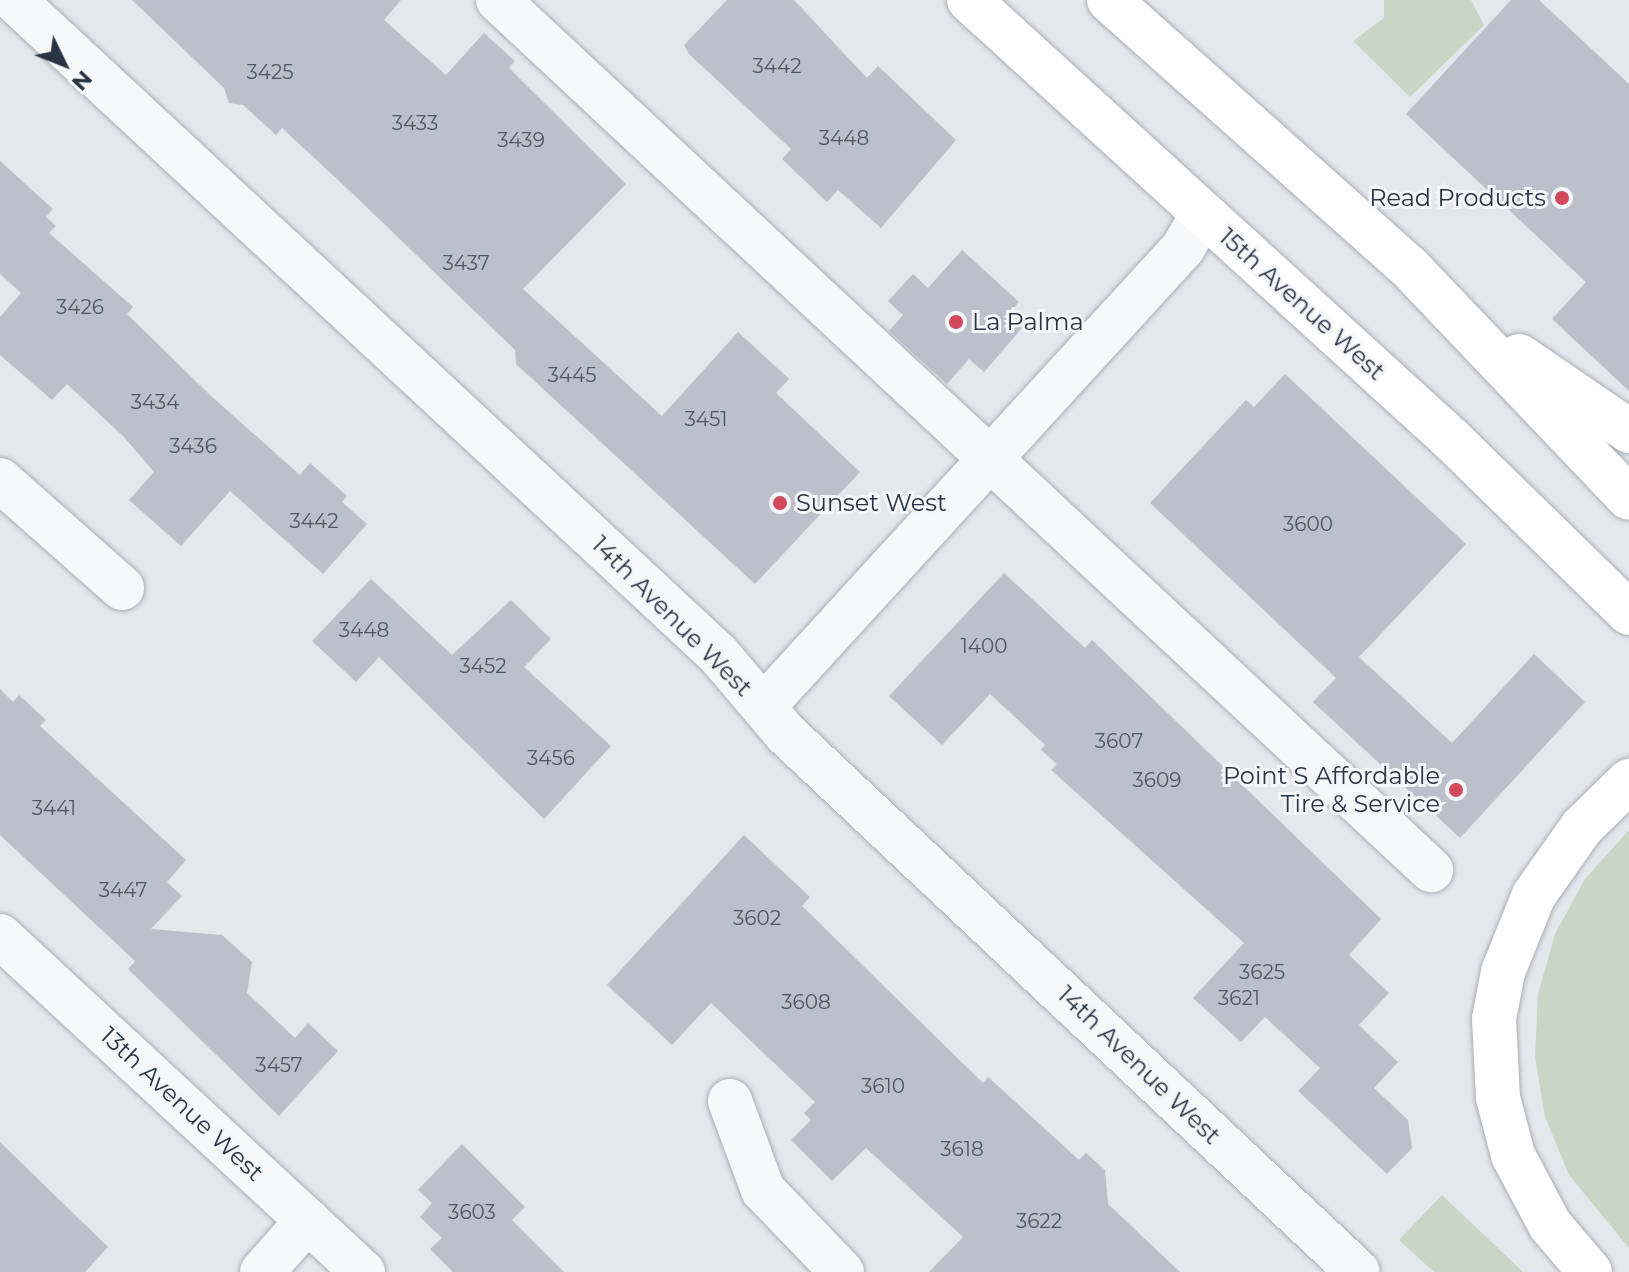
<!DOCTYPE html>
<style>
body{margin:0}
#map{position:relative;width:1629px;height:1272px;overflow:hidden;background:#e4e7ec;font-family:Montserrat,sans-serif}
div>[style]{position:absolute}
.green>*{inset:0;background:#c9d6c5}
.building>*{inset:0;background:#bbc0ca}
.roads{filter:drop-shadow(0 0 2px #a9aeb7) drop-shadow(0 0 2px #a9aeb7)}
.minor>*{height:44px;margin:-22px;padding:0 22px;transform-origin:22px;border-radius:22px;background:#f7f8fa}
.major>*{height:44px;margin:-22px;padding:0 22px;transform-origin:22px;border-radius:22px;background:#fff}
.dots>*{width:22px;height:22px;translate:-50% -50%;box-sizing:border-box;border:4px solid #f4f6f9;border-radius:50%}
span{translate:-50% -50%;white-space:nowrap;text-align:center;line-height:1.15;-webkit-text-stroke:6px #f4f6f9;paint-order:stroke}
.number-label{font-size:20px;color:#4f5766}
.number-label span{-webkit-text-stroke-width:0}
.poi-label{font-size:24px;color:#2b3445}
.right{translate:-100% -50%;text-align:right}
.left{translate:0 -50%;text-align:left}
.street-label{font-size:24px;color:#2b3445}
.north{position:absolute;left:24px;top:24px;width:80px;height:80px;-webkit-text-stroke:6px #f4f6f9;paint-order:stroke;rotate:133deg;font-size:22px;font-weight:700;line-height:32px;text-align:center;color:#2b3445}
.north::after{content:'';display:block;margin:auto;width:28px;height:36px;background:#2b3445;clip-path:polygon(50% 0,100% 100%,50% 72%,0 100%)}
</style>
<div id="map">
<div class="green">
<div style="clip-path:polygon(1384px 0,1471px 0,1484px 25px,1410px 97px,1353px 41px,1384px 18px)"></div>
<div style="clip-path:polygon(1629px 830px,1629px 1248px,1569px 1175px,1545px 1117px,1535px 1056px,1538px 994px,1555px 934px,1585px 879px)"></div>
<div style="clip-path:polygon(1442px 1195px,1523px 1272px,1434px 1272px,1399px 1240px)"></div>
</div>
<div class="building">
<div style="clip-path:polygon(132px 0,401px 0,384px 20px,446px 75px,484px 33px,515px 61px,509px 68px,626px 184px,523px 289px,662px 416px,738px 332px,789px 379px,776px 393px,860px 472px,755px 584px,516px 364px,515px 350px,352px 193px,282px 128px,276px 135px,243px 105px,229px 103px,224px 88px)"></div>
<div style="clip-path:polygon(727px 0,794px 0,867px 78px,878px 66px,956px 140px,881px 228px,838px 190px,827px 202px,782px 159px,791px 149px,689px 54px,684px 45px)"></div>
<div style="clip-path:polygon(1511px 0,1539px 0,1629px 84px,1629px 391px,1552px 319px,1586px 282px,1406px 114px)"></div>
<div style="clip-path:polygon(0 161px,53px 209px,46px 217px,56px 226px,49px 233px,133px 307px,127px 314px,210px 395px,300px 475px,310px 463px,347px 496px,342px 502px,367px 524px,323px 574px,230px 491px,181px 546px,129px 500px,154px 472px,124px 437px,67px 384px,52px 400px,0 355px,0 317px,21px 293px,0 274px)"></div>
<div style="clip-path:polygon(962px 250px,1019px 302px,1008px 315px,1022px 328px,984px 372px,969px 359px,947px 384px,889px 331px,903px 315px,888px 301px,913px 274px,928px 288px)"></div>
<div style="clip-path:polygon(1285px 374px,1466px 544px,1359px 657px,1452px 743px,1534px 654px,1585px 702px,1460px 838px,1313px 702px,1336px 678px,1150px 503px,1246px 400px,1254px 407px)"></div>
<div style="clip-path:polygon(1004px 573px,1085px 648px,1092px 640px,1381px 919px,1349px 955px,1389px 993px,1359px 1025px,1398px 1062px,1374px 1088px,1408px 1120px,1412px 1148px,1387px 1174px,1298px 1091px,1320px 1068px,1265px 1017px,1241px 1042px,1193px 998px,1244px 943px,1051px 770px,1057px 764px,1041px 750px,1045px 745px,990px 694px,942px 745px,889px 696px)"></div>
<div style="clip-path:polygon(371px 579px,452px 655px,511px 600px,551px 639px,524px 667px,611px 746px,544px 819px,379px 657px,356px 682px,312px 641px)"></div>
<div style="clip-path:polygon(0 689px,13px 702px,19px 695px,46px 720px,40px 726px,186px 860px,167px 882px,182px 896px,151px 929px,222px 935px,252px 962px,247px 993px,295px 1038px,308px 1023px,338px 1051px,279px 1116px,128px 969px,135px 961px,0 835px)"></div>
<div style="clip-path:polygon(744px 835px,810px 897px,802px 906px,983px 1083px,988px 1077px,1079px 1160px,1086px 1153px,1105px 1170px,1108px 1204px,1180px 1272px,929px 1272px,963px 1237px,866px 1148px,832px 1181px,791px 1140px,811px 1120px,804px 1113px,815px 1102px,711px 1003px,672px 1045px,607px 985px)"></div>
<div style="clip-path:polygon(0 1142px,108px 1247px,85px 1272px,0 1272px)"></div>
<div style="clip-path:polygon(462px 1144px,525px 1207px,512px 1220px,564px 1272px,453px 1272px,430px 1249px,442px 1238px,420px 1217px,432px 1203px,418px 1190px)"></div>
</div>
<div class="roads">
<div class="minor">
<div style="left:14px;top:0;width:961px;rotate:42.89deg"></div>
<div style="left:718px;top:654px;width:105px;rotate:49.6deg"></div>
<div style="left:786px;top:734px;width:785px;rotate:43.25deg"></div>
<div style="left:498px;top:0;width:1276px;rotate:43deg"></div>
<div style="left:0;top:480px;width:163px;rotate:41.5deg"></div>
<div style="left:763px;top:707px;width:622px;rotate:-47.54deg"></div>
<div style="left:1183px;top:248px;width:39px;rotate:-60deg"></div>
<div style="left:0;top:936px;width:495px;rotate:42.8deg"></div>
<div style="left:730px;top:1101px;width:95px;rotate:69.7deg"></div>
<div style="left:763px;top:1190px;width:114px;rotate:46.1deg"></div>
<div style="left:262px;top:1272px;width:69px;rotate:-48.5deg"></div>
</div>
<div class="major">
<div style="left:969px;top:0;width:652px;rotate:42.33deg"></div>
<div style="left:1451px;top:439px;width:249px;rotate:44.3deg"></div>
<div style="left:1109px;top:0;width:400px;rotate:41.7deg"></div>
<div style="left:1408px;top:266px;width:320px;rotate:46.4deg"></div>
<div style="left:1519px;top:356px;width:133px;rotate:34.3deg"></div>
<div style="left:1590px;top:1272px;width:62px;rotate:-130.4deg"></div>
<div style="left:1550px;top:1225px;width:79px;rotate:-117.9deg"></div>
<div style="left:1513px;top:1155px;width:59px;rotate:-104.7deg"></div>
<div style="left:1498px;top:1098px;width:79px;rotate:-92.9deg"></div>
<div style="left:1494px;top:1019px;width:48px;rotate:-79.2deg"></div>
<div style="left:1503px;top:972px;width:83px;rotate:-68.1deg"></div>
<div style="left:1534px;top:895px;width:83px;rotate:-54.8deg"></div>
<div style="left:1582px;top:827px;width:66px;rotate:-44.4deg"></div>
</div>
</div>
<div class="dots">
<div style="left:1562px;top:198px;background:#d1495b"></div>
<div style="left:956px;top:322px;background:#d1495b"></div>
<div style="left:780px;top:503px;background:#d1495b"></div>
<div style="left:1456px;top:790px;background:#d1495b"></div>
</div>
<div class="number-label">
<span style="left:777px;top:66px">3442</span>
<span style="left:270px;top:72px">3425</span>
<span style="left:415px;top:123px">3433</span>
<span style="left:844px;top:138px">3448</span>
<span style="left:521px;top:140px">3439</span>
<span style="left:466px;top:263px">3437</span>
<span style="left:80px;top:307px">3426</span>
<span style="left:572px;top:375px">3445</span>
<span style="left:155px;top:402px">3434</span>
<span style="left:706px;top:419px">3451</span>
<span style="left:193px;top:446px">3436</span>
<span style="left:314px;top:521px">3442</span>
<span style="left:1308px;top:524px">3600</span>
<span style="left:364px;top:630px">3448</span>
<span style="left:984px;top:646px">1400</span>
<span style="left:483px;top:666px">3452</span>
<span style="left:1119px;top:741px">3607</span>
<span style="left:551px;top:758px">3456</span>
<span style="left:1157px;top:780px">3609</span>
<span style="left:54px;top:808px">3441</span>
<span style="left:123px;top:890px">3447</span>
<span style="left:757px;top:918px">3602</span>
<span style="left:1262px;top:972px">3625</span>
<span style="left:1239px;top:998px">3621</span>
<span style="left:806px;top:1002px">3608</span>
<span style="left:279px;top:1065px">3457</span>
<span style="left:883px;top:1086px">3610</span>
<span style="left:962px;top:1149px">3618</span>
<span style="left:472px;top:1212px">3603</span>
<span style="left:1039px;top:1221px">3622</span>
</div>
<div class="poi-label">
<span class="right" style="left:1546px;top:198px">Read Products</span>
<span class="left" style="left:972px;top:322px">La Palma</span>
<span class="left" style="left:796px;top:503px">Sunset West</span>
<span class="right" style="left:1440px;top:790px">Point S Affordable<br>Tire &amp; Service</span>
</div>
<div class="street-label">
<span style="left:1302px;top:304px;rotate:42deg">15th Avenue West</span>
<span style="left:672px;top:616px;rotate:45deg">14th Avenue West</span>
<span style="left:1139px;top:1065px;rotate:44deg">14th Avenue West</span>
<span style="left:182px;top:1104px;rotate:43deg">13th Avenue West</span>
</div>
<div class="north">N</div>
</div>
